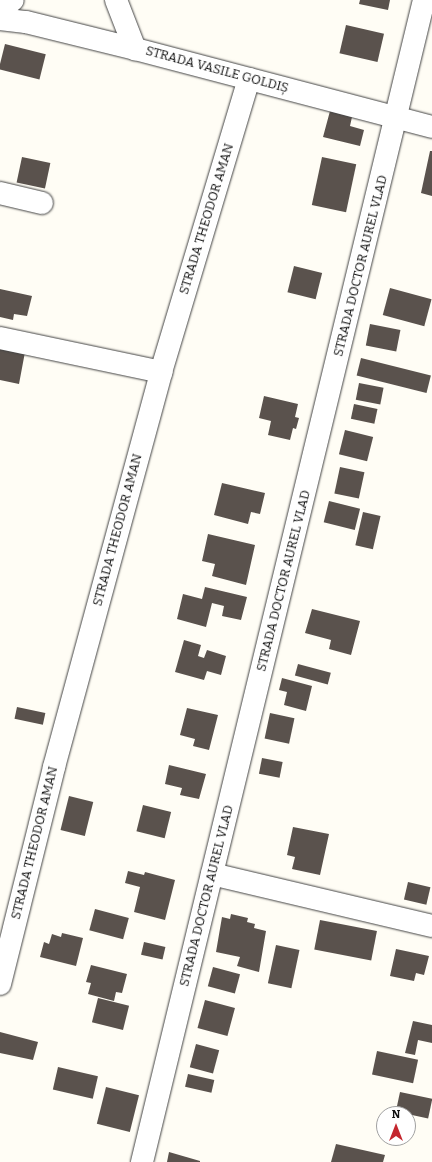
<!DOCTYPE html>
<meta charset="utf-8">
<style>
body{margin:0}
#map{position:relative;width:432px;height:1162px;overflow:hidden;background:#fffdf5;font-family:Bitter,serif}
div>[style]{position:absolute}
.building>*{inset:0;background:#5a524d;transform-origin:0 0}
.roads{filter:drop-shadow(0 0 1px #444) drop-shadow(0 0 1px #444)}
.minor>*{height:22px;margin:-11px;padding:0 11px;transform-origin:11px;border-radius:11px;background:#fff}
span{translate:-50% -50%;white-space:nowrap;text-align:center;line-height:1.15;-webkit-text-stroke:4px #fff;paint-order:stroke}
.street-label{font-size:13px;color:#111}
.north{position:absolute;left:376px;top:1106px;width:40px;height:40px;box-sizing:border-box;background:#fff;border:1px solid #a0a0a0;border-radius:50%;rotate:0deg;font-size:11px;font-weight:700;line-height:16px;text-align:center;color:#111}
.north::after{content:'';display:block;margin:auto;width:14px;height:18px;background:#c4262e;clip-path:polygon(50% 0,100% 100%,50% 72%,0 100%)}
</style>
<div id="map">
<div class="building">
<div style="clip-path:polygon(360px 0,390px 0,388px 10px,359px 4px)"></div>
<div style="left:346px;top:25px;width:39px;height:29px;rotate:13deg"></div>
<div style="left:5px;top:44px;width:42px;height:26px;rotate:14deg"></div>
<div style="clip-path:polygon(330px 111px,352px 117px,350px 126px,364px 130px,360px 146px,323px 137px)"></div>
<div style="clip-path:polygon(430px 151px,432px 151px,432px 196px,421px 193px)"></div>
<div style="left:22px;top:157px;width:29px;height:26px;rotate:12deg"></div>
<div style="left:322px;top:157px;width:35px;height:49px;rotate:12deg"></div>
<div style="left:294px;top:266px;width:29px;height:27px;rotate:14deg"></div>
<div style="left:390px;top:288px;width:43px;height:28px;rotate:15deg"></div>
<div style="clip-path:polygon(0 289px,32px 296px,27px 316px,14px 314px,13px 320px,0 317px)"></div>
<div style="left:370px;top:324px;width:31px;height:22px;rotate:11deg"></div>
<div style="clip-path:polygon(0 347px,25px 352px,19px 384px,0 380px)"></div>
<div style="left:361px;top:358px;width:72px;height:18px;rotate:14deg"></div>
<div style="left:359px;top:383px;width:25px;height:17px;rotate:11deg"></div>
<div style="clip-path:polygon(264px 396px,298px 404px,295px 417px,299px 418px,296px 429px,293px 428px,290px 440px,268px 435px,271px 421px,259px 418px)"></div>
<div style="left:354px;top:404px;width:24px;height:15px;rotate:12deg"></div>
<div style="left:345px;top:430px;width:29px;height:25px;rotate:14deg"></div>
<div style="left:340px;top:467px;width:25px;height:27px;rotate:12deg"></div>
<div style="clip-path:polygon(222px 483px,265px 493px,260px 514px,251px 512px,248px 524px,214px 515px)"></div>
<div style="left:329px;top:501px;width:32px;height:22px;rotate:14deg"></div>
<div style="left:363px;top:512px;width:18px;height:34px;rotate:13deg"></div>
<div style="clip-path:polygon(208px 534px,255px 545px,246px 585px,212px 576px,215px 564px,202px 561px)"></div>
<div style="clip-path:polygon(205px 587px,247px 597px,241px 620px,222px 616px,224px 606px,212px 603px,206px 627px,177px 619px,183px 594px,202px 599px)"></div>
<div style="clip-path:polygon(312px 609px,360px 621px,351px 655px,329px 649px,331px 640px,305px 633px)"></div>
<div style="clip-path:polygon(184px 640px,201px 645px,198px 656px,204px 658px,207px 650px,226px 656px,221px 675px,207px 671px,204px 680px,175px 672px)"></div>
<div style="left:298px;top:664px;width:34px;height:12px;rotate:15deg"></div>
<div style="clip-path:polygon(282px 678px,312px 686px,306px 711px,284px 705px,287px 692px,279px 690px)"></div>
<div style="left:17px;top:707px;width:29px;height:12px;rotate:12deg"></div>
<div style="clip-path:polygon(187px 708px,218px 715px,209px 750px,193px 746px,195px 739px,180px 735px)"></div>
<div style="left:270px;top:713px;width:25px;height:26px;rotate:12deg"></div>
<div style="left:262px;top:758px;width:21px;height:16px;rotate:11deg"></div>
<div style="clip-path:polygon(169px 765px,206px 774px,199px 799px,180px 795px,182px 788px,165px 784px)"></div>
<div style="left:69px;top:796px;width:25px;height:35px;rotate:14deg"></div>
<div style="left:143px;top:805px;width:29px;height:27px;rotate:14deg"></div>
<div style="clip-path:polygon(293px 827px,329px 834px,320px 875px,292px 869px,295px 857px,287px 855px)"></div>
<div style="clip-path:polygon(128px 871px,144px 875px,145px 872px,175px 880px,165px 920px,134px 912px,140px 887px,125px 883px)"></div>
<div style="left:408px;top:882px;width:23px;height:18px;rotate:13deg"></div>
<div style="left:95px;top:909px;width:35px;height:22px;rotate:15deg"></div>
<div style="clip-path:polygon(231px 914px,248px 918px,247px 922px,255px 924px,254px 928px,266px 931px,259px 972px,237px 966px,240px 957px,216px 952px,222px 917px,230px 919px)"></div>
<div style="left:320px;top:920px;width:58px;height:30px;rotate:11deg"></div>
<div style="clip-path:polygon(62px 933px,83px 938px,76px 966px,40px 957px,44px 942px,49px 944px,52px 934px,61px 937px)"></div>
<div style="left:144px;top:942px;width:22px;height:13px;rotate:13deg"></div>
<div style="left:276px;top:945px;width:24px;height:39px;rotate:12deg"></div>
<div style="clip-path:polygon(396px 949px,429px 956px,424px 975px,416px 973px,414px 981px,390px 976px)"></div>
<div style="clip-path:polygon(91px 965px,127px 974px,122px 993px,116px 992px,114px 1001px,88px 994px,91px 983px,86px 982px)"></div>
<div style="left:213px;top:967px;width:28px;height:20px;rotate:15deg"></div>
<div style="left:98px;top:998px;width:32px;height:25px;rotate:14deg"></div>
<div style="left:205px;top:1000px;width:31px;height:29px;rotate:15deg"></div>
<div style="clip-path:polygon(413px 1021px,432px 1025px,432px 1043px,418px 1040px,415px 1055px,405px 1053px)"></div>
<div style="clip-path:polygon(0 1032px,38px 1042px,33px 1060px,0 1053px)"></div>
<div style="left:196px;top:1044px;width:24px;height:24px;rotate:15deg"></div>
<div style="left:377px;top:1051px;width:42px;height:24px;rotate:12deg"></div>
<div style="left:58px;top:1067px;width:41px;height:23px;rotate:13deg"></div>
<div style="left:188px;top:1074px;width:27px;height:13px;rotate:13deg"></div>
<div style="left:106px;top:1087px;width:34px;height:38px;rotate:14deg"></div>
<div style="left:400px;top:1092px;width:33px;height:20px;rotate:12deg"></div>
<div style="clip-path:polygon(336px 1144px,385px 1155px,383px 1162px,331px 1162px)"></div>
<div style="clip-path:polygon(169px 1152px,200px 1161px,200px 1162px,167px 1162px)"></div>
</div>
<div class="roads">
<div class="minor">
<div style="left:116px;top:0;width:53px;rotate:68.8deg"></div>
<div style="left:0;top:10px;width:16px;rotate:-38deg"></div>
<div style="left:0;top:19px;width:26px;rotate:7deg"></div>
<div style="left:26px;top:22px;width:112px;rotate:13.9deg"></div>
<div style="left:135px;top:49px;width:307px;rotate:14.7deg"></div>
<div style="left:0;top:193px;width:43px;rotate:13.4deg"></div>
<div style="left:0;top:338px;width:165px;rotate:11.9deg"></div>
<div style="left:212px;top:874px;width:226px;rotate:13.3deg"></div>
<div style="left:0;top:984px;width:224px;rotate:-76deg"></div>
<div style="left:54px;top:767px;width:409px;rotate:-74.8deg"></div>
<div style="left:161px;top:372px;width:306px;rotate:-73.3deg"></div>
<div style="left:142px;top:1162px;width:1196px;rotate:-76.36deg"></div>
</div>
</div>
<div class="street-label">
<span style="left:217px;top:70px;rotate:15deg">STRADA VASILE GOLDIȘ</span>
<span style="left:207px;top:219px;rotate:-73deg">STRADA THEODOR AMAN</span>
<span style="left:361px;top:266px;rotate:-76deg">STRADA DOCTOR AUREL VLAD</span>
<span style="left:118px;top:530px;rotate:-75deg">STRADA THEODOR AMAN</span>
<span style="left:284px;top:581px;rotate:-76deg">STRADA DOCTOR AUREL VLAD</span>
<span style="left:35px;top:843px;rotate:-76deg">STRADA THEODOR AMAN</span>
<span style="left:207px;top:896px;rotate:-76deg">STRADA DOCTOR AUREL VLAD</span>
</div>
<div class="north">N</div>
</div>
